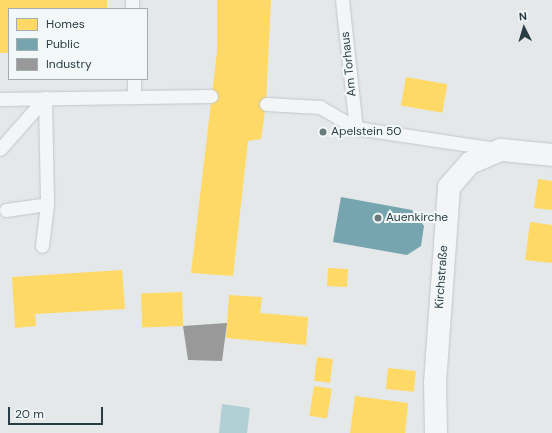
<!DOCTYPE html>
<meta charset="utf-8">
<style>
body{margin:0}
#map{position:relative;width:552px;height:433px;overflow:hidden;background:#e4e8e9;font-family:"DM Sans",sans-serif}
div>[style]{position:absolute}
.water>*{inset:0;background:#b1d0d5}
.homes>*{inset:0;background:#ffd966;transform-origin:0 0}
.public>*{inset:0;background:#76a5af}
.industry>*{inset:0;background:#999}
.roads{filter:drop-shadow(0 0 1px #c2c6c7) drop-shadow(0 0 1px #c2c6c7)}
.service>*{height:13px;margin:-6.5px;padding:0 6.5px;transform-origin:6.5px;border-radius:6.5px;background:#f3f5f6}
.minor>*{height:22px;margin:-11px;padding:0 11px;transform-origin:11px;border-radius:11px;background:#f3f5f6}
.dots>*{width:11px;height:11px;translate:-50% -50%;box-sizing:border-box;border:2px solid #f2f7f8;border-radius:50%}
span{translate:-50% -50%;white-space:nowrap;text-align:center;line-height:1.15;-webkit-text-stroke:4px #f2f7f8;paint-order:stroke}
.street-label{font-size:12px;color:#293d44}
.poi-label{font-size:12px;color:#293d44}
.left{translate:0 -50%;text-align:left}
.legend{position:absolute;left:8px;top:8px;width:140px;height:72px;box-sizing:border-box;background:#f2f7f8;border:1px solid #a2adb0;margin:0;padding:5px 7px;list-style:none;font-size:12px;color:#293d44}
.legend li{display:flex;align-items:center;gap:8px;height:20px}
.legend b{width:20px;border:1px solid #a2adb0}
.north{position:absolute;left:504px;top:8px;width:40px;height:40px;-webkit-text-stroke:3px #f2f7f8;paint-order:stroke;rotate:355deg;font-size:11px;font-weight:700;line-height:16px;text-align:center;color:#293d44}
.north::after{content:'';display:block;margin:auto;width:14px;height:18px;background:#293d44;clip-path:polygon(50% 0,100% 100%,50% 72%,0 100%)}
.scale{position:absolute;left:8px;top:407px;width:95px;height:18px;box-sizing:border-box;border:2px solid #293d44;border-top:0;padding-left:5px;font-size:12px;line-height:14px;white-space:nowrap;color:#293d44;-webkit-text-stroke:3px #f2f7f8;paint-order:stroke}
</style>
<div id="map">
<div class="water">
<div style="clip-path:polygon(222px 404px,250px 408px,247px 433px,219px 433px)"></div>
</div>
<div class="homes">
<div style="clip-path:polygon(0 0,107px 0,107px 9px,9px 9px,9px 53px,0 53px)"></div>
<div style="clip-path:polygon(217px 0,271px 0,266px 104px,261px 139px,248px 141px,233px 276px,191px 273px,217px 51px)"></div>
<div style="left:406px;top:77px;width:42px;height:29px;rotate:10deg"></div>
<div style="clip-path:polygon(538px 179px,552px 181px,552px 210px,534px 208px)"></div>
<div style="clip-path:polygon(530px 222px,552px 225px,552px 263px,525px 260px)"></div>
<div style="left:328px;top:268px;width:20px;height:18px;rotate:3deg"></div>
<div style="clip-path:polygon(122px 270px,125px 309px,35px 314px,36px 326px,15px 328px,12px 277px)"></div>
<div style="left:182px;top:292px;width:34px;height:41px;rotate:88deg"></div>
<div style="clip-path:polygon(229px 295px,262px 297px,260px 313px,308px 317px,306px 345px,226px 338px)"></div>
<div style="left:317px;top:357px;width:16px;height:24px;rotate:7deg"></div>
<div style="left:388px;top:368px;width:28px;height:21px;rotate:6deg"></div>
<div style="left:314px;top:386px;width:18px;height:30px;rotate:9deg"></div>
<div style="clip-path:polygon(355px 396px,408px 403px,405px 433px,350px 433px)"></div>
</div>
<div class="public">
<div style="clip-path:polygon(341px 197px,412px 210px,424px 226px,421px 246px,407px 255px,333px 242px)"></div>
</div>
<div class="industry">
<div style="clip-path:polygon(227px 323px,222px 361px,188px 360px,183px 326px)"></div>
</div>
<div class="roads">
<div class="service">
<div style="left:132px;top:0;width:9px;rotate:90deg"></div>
<div style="left:342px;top:0;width:129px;rotate:83.8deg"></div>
<div style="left:134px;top:79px;width:18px;rotate:90deg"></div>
<div style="left:45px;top:98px;width:106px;rotate:88.9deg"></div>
<div style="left:0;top:99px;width:211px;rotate:-0.8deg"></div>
<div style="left:266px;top:104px;width:54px;rotate:3.2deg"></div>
<div style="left:320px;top:107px;width:42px;rotate:30.3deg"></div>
<div style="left:356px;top:128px;width:143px;rotate:8.5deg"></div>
<div style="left:0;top:149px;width:68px;rotate:-48.6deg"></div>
<div style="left:6px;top:210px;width:41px;rotate:-8.3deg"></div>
<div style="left:47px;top:204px;width:42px;rotate:96.8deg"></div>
</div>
<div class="minor">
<div style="left:436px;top:433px;width:50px;rotate:-91.1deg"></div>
<div style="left:435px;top:383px;width:196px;rotate:-85.9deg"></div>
<div style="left:449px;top:187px;width:32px;rotate:-49deg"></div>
<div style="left:470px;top:163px;width:34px;rotate:-23deg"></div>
<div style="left:501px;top:150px;width:51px;rotate:5.6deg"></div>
</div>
</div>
<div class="dots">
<div style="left:323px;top:132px;background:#6a797e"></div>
<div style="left:378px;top:218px;background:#6a797e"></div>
</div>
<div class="street-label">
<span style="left:349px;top:64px;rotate:-96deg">Am Torhaus</span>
<span style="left:442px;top:277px;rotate:-86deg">Kirchstraße</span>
</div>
<div class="poi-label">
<span class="left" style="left:331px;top:132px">Apelstein 50</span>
<span class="left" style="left:386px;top:218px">Auenkirche</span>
</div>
<ul class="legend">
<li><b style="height:11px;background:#ffd966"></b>Homes</li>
<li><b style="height:11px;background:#76a5af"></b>Public</li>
<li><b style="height:11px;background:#999"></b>Industry</li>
</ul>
<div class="north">N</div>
<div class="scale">20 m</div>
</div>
